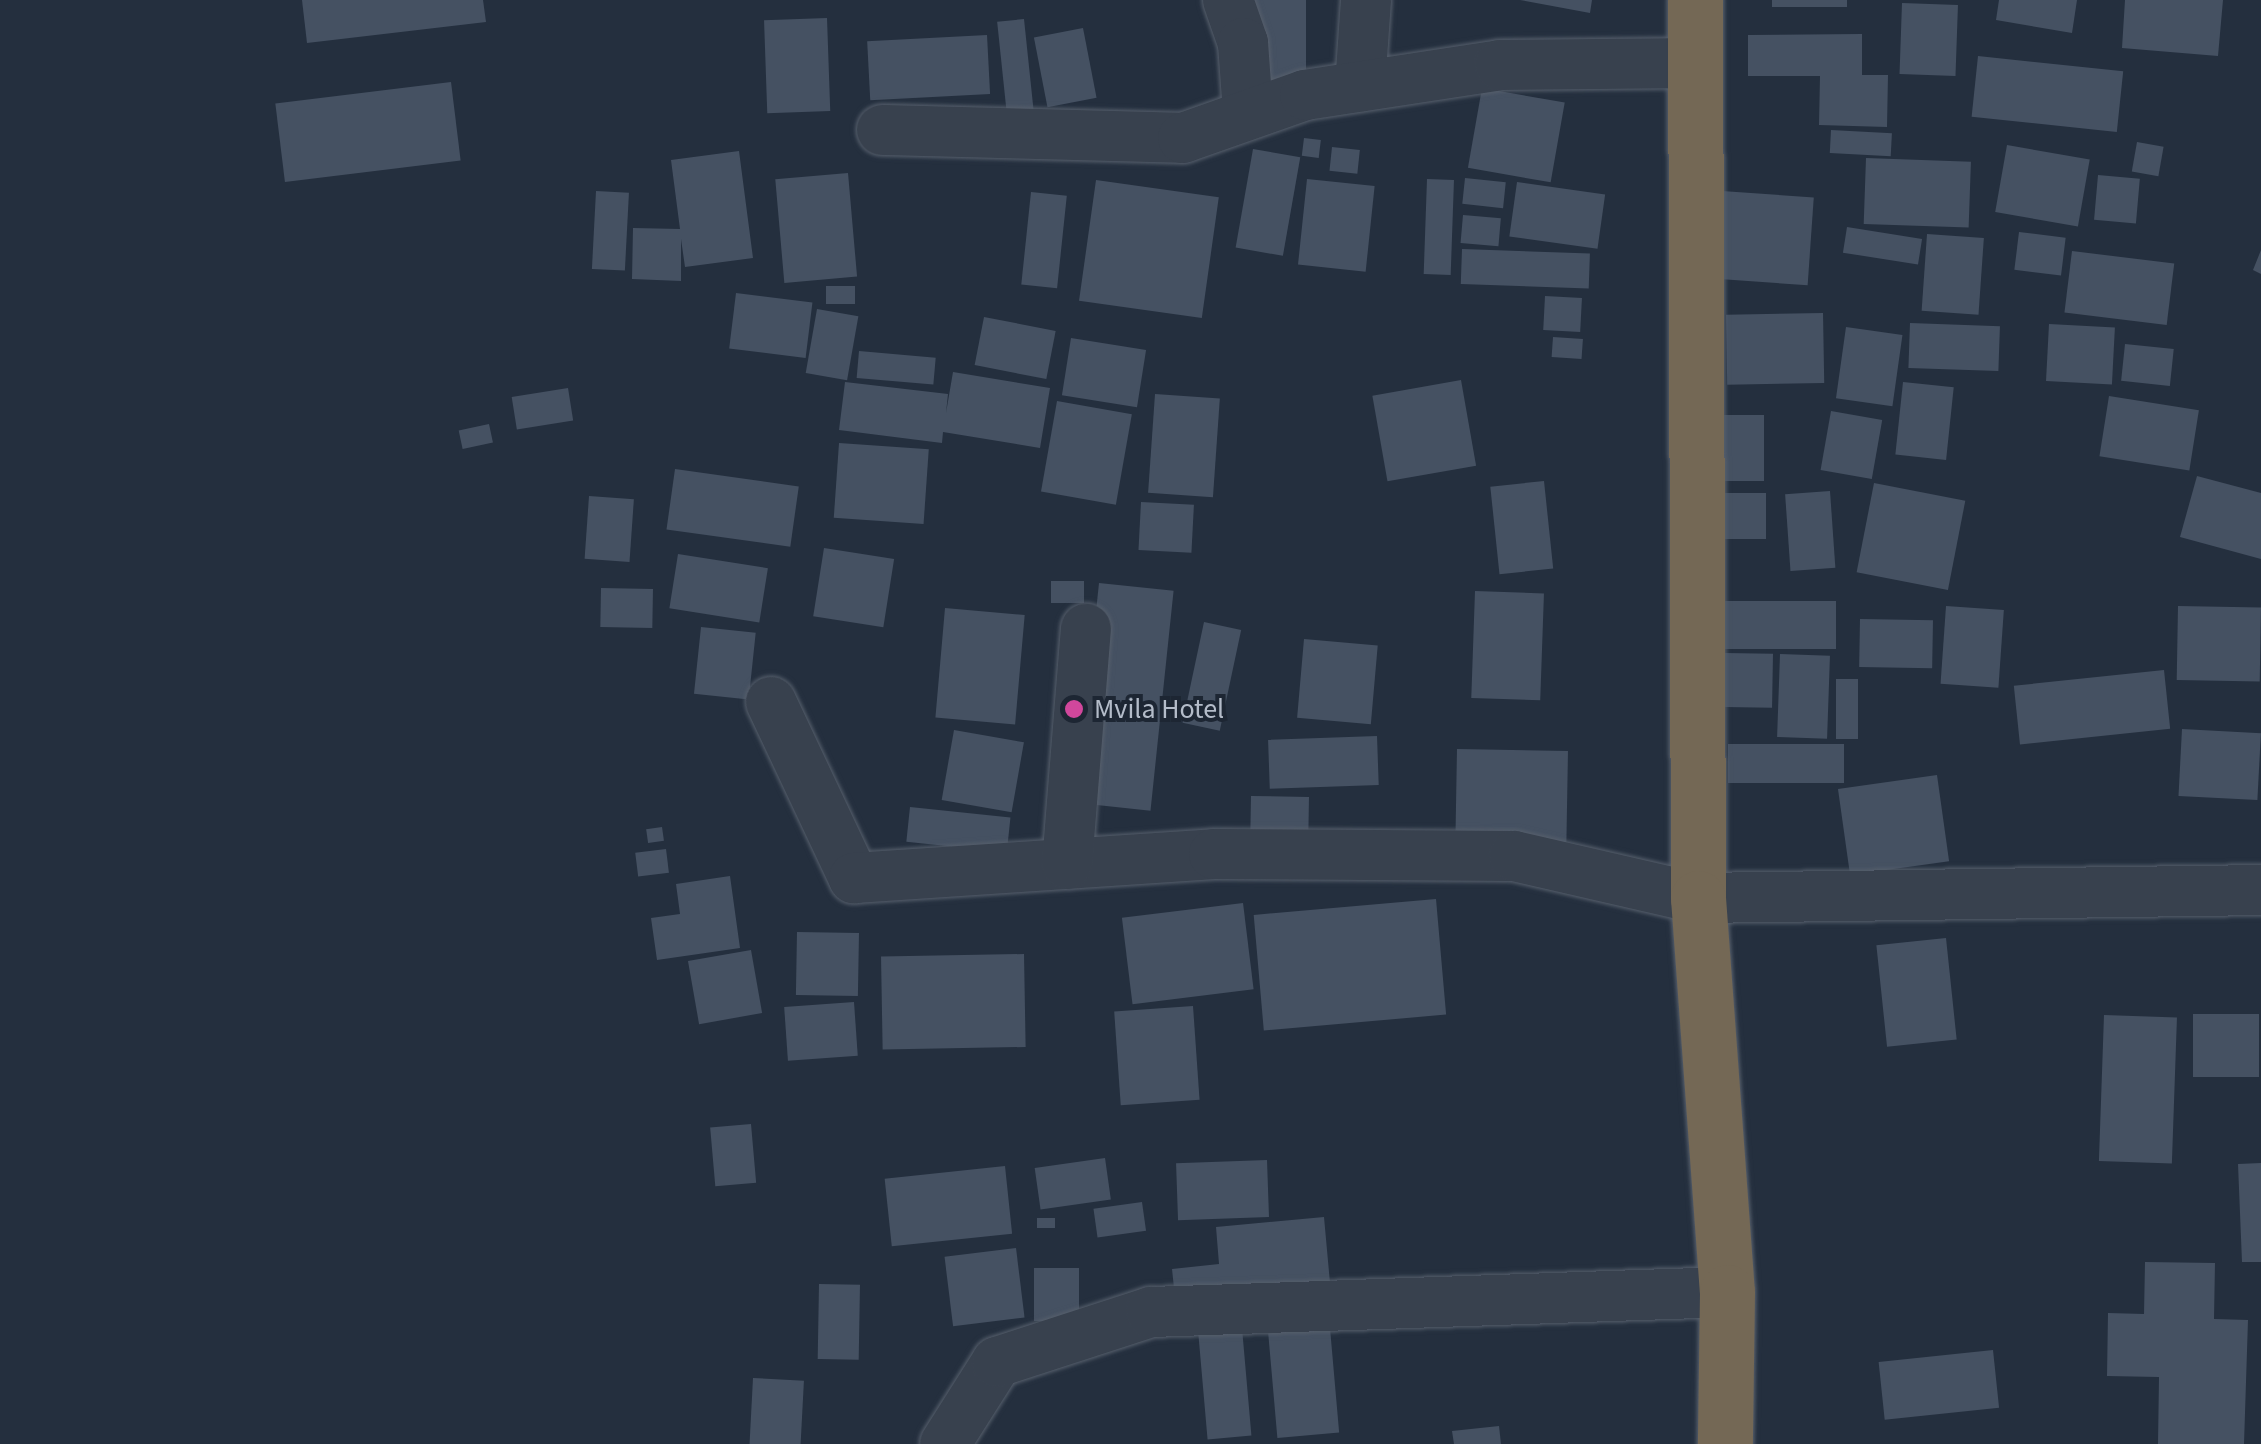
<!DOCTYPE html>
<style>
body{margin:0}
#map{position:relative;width:2261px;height:1444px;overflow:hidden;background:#242f3e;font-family:"Source Sans 3",sans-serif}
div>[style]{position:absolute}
.building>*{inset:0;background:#455162;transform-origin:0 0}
.roads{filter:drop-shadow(0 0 2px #565f6c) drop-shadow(0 0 2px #565f6c)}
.minor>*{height:50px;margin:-25px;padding:0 25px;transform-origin:25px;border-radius:25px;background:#38414e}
.highway>*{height:55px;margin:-27.5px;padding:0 27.5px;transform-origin:27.5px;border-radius:27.5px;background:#746855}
.dots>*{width:28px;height:28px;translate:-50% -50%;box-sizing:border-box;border:5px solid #1d2633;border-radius:50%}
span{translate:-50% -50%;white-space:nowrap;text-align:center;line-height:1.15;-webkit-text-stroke:8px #1d2633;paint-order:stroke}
.poi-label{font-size:28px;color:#b4bcc9}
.left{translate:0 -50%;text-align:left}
</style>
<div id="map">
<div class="building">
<div style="clip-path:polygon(302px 0,483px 0,486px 22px,307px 43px)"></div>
<div style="left:1250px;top:0;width:56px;height:91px"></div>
<div style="clip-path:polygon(1520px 0,1592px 0,1590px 13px)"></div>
<div style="left:1772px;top:0;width:75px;height:7px"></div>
<div style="clip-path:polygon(1999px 0,2077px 0,2072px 33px,1996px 20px)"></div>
<div style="clip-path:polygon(2125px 0,2223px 0,2218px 56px,2122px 48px)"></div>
<div style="left:1902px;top:3px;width:56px;height:71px;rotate:2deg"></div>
<div style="left:827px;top:18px;width:93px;height:63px;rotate:88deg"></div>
<div style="left:1024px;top:19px;width:106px;height:27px;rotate:84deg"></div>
<div style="left:1083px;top:28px;width:71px;height:50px;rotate:79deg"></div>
<div style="clip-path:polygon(1862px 34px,1862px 75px,1888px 75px,1887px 127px,1819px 125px,1820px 76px,1748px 76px,1748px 35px)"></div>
<div style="left:987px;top:35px;width:59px;height:120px;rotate:87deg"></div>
<div style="left:1978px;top:56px;width:146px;height:61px;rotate:6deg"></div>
<div style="left:451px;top:82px;width:79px;height:177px;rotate:83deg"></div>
<div style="left:1482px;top:88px;width:84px;height:81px;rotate:10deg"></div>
<div style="left:1831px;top:130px;width:61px;height:23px;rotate:3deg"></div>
<div style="left:1304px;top:138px;width:17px;height:18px;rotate:7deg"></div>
<div style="left:2137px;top:142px;width:27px;height:30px;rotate:10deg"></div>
<div style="left:2007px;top:145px;width:84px;height:68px;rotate:10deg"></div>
<div style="left:1332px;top:147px;width:28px;height:24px;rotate:6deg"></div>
<div style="left:1253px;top:149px;width:48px;height:100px;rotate:10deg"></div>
<div style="clip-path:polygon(739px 151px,753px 258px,685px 267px,681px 239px,681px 281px,632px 279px,633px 228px,680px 229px,671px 160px)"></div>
<div style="left:1866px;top:158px;width:105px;height:66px;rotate:2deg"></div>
<div style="left:848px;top:173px;width:104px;height:73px;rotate:85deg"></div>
<div style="left:2098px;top:175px;width:42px;height:45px;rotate:5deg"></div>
<div style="left:1465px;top:178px;width:41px;height:26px;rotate:6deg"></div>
<div style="left:1307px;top:179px;width:68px;height:86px;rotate:6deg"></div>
<div style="left:1427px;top:179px;width:27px;height:95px;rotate:2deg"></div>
<div style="left:1096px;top:180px;width:124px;height:122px;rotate:8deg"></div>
<div style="left:1517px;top:182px;width:89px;height:55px;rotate:8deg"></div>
<div style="left:596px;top:191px;width:33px;height:78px;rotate:3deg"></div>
<div style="left:1722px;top:191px;width:92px;height:88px;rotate:4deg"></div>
<div style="left:1031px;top:192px;width:36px;height:93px;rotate:6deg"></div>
<div style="left:1463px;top:215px;width:38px;height:28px;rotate:5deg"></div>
<div style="left:1847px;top:227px;width:76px;height:26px;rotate:9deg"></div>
<div style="left:2019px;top:232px;width:47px;height:38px;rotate:7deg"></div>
<div style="left:1927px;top:234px;width:57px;height:77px;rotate:4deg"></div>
<div style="left:1462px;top:249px;width:128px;height:35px;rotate:2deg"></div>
<div style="clip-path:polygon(2261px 250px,2261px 274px,2253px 270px)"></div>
<div style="left:2072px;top:251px;width:103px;height:62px;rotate:7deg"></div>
<div style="left:826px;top:286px;width:29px;height:18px"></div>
<div style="left:736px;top:293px;width:77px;height:56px;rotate:7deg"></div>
<div style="left:1545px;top:296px;width:37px;height:34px;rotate:3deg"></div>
<div style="left:817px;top:309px;width:42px;height:65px;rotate:10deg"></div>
<div style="left:1823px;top:313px;width:70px;height:97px;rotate:89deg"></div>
<div style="left:984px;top:317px;width:73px;height:49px;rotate:11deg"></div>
<div style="left:1910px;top:323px;width:90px;height:45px;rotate:2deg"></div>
<div style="left:2049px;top:324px;width:66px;height:57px;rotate:3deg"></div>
<div style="left:1846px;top:327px;width:57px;height:72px;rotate:8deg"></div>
<div style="left:1553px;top:337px;width:30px;height:20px;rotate:4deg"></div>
<div style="left:1071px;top:338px;width:76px;height:58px;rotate:9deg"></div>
<div style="left:2125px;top:344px;width:49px;height:37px;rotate:6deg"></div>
<div style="left:859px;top:351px;width:77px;height:27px;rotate:5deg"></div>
<div style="clip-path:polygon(953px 372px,1050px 388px,1040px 448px,943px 432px,942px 443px,839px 430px,845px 382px,948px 394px,946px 413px)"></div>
<div style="left:1461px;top:380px;width:87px;height:90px;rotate:80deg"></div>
<div style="left:1903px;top:382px;width:51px;height:73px;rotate:6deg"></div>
<div style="left:568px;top:388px;width:33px;height:57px;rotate:81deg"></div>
<div style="left:1155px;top:394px;width:65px;height:99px;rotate:4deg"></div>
<div style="left:2109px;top:396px;width:91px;height:61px;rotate:9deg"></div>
<div style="left:1057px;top:401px;width:76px;height:92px;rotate:10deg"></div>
<div style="left:1831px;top:411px;width:52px;height:60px;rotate:10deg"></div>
<div style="left:1711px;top:415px;width:53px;height:66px"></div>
<div style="left:489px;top:424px;width:19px;height:31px;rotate:78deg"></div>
<div style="left:839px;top:443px;width:90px;height:75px;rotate:4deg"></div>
<div style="left:675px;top:469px;width:125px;height:61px;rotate:8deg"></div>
<div style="clip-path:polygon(2197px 476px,2261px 493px,2261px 559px,2180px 537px)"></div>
<div style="left:1544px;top:481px;width:88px;height:54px;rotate:84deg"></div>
<div style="left:1874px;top:483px;width:93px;height:91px;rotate:11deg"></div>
<div style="left:1830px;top:491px;width:77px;height:45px;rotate:86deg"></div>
<div style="left:1716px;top:493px;width:50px;height:46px"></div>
<div style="left:589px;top:496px;width:45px;height:63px;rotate:4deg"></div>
<div style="left:1141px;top:502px;width:53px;height:48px;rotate:3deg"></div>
<div style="left:824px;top:548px;width:71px;height:69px;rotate:9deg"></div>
<div style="left:678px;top:554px;width:91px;height:55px;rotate:9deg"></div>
<div style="left:1051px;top:581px;width:33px;height:22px"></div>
<div style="left:1099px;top:583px;width:75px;height:221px;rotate:6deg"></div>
<div style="left:601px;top:588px;width:52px;height:39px;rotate:1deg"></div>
<div style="left:1475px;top:591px;width:69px;height:107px;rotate:2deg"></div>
<div style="left:1836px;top:601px;width:48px;height:114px;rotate:90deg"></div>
<div style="left:1946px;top:606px;width:58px;height:78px;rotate:4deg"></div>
<div style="left:2178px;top:606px;width:83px;height:74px;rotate:1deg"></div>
<div style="left:945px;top:608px;width:80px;height:110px;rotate:5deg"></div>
<div style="left:1860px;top:619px;width:73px;height:48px;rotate:1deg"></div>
<div style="left:1204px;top:622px;width:38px;height:103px;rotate:12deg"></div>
<div style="left:701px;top:627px;width:55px;height:67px;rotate:6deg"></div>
<div style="left:1304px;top:639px;width:74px;height:79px;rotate:5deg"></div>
<div style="left:1725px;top:653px;width:48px;height:54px;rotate:1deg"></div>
<div style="left:1780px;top:654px;width:50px;height:83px;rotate:2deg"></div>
<div style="left:2164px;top:670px;width:59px;height:151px;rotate:84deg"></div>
<div style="left:1836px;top:679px;width:22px;height:60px"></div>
<div style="left:2182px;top:729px;width:79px;height:67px;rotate:3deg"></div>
<div style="left:954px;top:730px;width:71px;height:71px;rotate:10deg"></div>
<div style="left:1377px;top:736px;width:49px;height:109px;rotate:88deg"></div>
<div style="left:1728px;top:744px;width:116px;height:39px"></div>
<div style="left:1457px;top:749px;width:111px;height:92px;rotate:1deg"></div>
<div style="left:1937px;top:775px;width:87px;height:100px;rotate:82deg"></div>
<div style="left:1251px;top:796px;width:58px;height:44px;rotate:1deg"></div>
<div style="left:910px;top:807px;width:101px;height:35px;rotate:6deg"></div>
<div style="left:662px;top:827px;width:14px;height:16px;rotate:82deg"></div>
<div style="left:666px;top:849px;width:24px;height:31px;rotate:83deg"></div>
<div style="clip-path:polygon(730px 876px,740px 948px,657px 960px,651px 918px,680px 914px,676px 884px)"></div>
<div style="left:1436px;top:899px;width:116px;height:183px;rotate:85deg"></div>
<div style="left:1243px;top:903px;width:87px;height:122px;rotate:83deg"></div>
<div style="left:797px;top:932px;width:62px;height:63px;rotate:1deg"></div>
<div style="left:1946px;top:938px;width:102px;height:70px;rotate:84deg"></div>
<div style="left:751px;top:950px;width:64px;height:64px;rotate:80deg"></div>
<div style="left:1024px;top:954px;width:93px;height:143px;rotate:89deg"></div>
<div style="left:854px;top:1002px;width:54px;height:70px;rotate:86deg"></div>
<div style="left:1193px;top:1006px;width:94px;height:79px;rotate:86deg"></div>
<div style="left:2193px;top:1014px;width:66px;height:63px"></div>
<div style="left:2104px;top:1015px;width:73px;height:146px;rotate:2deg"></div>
<div style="left:751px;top:1124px;width:59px;height:41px;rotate:85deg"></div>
<div style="left:1105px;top:1158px;width:42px;height:71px;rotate:82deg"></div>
<div style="left:1267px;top:1160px;width:57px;height:91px;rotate:88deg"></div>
<div style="clip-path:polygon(2261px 1163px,2261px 1262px,2242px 1262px,2238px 1164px)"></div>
<div style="left:1005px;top:1166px;width:68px;height:121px;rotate:84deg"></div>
<div style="left:1142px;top:1202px;width:29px;height:49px;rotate:82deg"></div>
<div style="clip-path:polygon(1324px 1217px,1331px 1294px,1176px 1307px,1172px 1269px,1219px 1264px,1216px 1227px)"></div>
<div style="left:1037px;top:1218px;width:18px;height:10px"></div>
<div style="left:1016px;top:1248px;width:70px;height:72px;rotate:83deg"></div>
<div style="clip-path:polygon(2145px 1262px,2215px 1263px,2214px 1319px,2248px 1320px,2244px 1444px,2158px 1444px,2159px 1377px,2107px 1376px,2108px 1313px,2144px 1314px)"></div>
<div style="left:1034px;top:1268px;width:45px;height:53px"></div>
<div style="left:819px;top:1284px;width:41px;height:75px;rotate:1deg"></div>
<div style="left:1242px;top:1328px;width:108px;height:44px;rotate:85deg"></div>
<div style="left:1330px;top:1328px;width:105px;height:62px;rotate:85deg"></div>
<div style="left:1993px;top:1350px;width:58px;height:115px;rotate:84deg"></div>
<div style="left:753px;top:1378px;width:51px;height:66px;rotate:3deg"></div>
<div style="clip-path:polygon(1499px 1426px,1501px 1444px,1454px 1444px,1452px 1431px)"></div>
</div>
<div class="roads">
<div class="minor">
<div style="left:1228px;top:0;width:46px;rotate:70.8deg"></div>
<div style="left:1243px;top:43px;width:70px;rotate:85.9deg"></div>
<div style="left:1360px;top:86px;width:86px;rotate:-86deg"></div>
<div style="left:882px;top:130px;width:301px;rotate:1.5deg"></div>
<div style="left:1183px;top:138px;width:129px;rotate:-19.4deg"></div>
<div style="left:1305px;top:95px;width:197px;rotate:-8.7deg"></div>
<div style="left:1500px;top:65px;width:195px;rotate:-0.6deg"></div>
<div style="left:771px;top:702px;width:195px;rotate:64.8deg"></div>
<div style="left:854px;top:878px;width:361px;rotate:-3.8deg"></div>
<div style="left:1214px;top:854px;width:300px;rotate:0.4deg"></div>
<div style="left:1514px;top:856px;width:189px;rotate:12.9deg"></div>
<div style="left:1698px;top:898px;width:563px;rotate:-0.81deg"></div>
<div style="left:1067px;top:864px;width:236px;rotate:-85.4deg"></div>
<div style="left:945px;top:1444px;width:97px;rotate:-57.6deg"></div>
<div style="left:997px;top:1362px;width:162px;rotate:-18deg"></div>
<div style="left:1151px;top:1312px;width:576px;rotate:-1.99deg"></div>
</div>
<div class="highway">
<div style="left:1695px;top:0;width:898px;rotate:89.81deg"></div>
<div style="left:1698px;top:898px;width:395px;rotate:85.8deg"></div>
<div style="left:1727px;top:1292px;width:152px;rotate:90.8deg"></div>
</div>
</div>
<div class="dots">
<div style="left:1074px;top:709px;background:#d1479c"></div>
</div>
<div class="poi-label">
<span class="left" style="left:1094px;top:709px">Mvila Hotel</span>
</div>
</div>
